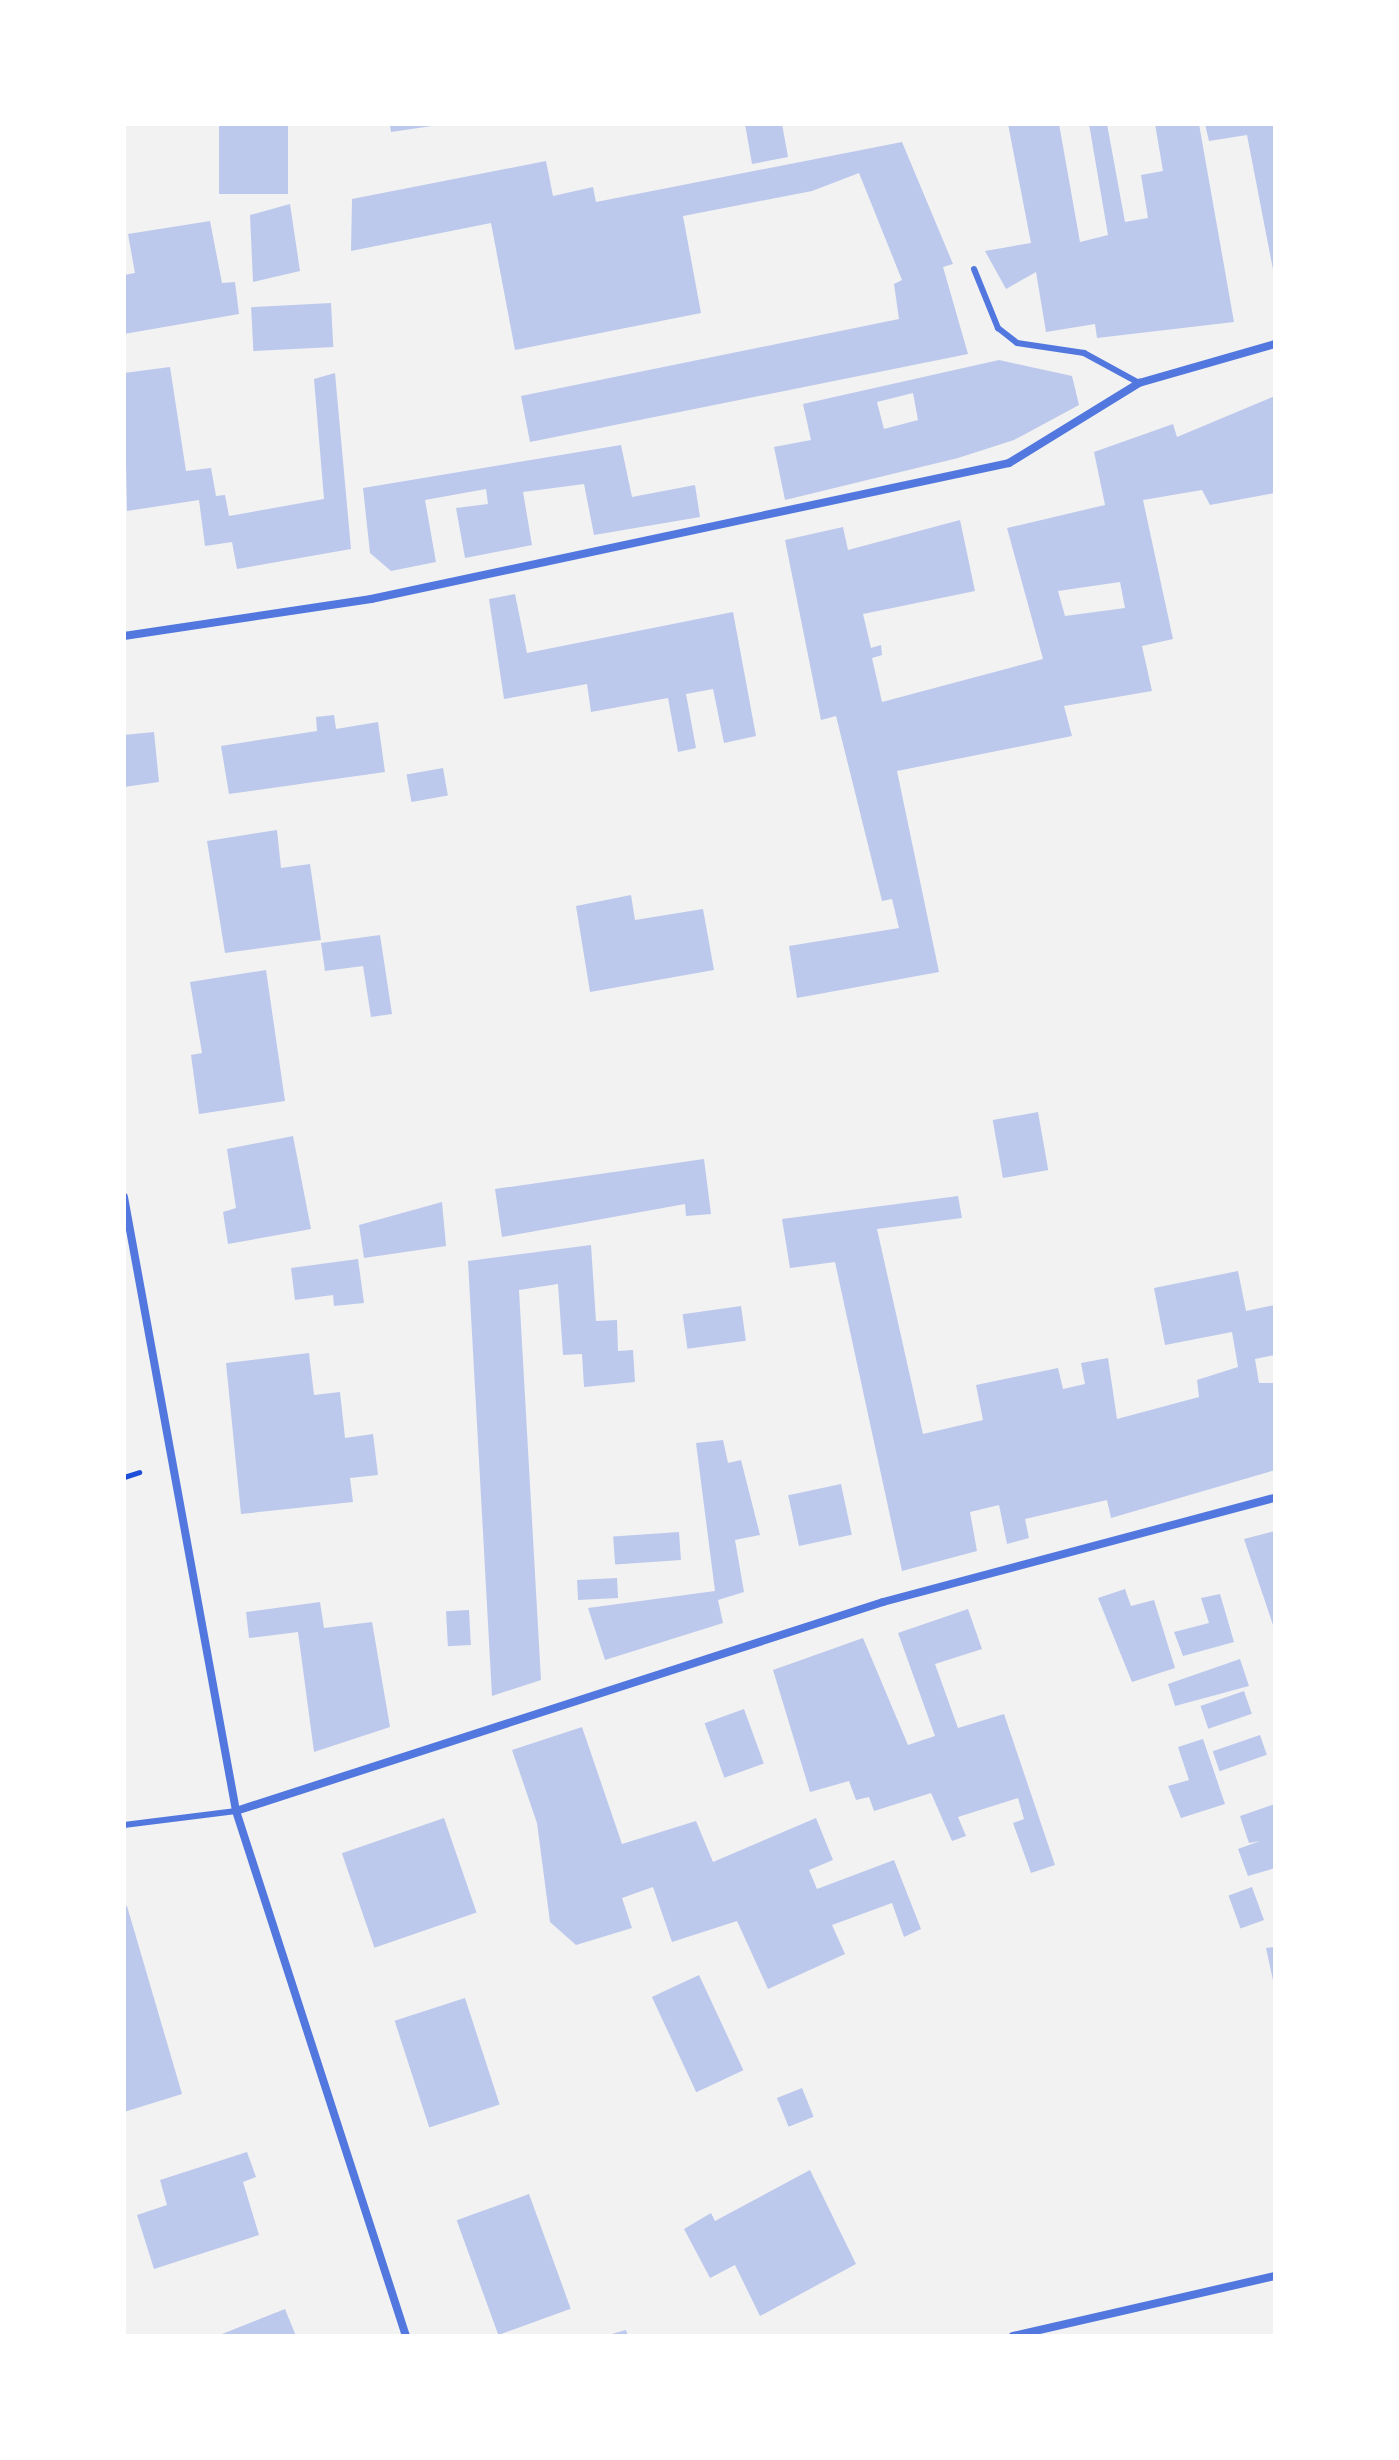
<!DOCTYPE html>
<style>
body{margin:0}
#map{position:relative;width:1399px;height:2460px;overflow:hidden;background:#f2f2f2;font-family:"Fira Sans",sans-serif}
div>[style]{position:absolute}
.building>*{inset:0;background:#bdc9ec;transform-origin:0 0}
.path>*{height:5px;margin:-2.5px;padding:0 2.5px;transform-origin:2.5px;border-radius:2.5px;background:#1d4ed8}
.service>*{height:6px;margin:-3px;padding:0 3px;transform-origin:3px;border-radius:3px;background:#5277de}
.minor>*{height:8px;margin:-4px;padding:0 4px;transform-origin:4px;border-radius:4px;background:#5277de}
span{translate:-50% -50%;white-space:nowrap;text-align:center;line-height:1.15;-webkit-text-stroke:8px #fff;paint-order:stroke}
.frame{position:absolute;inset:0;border:126px solid #fff;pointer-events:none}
</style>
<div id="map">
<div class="building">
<div style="left:219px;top:124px;width:69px;height:70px"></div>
<div style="clip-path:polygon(390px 124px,432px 124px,432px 126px,391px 132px)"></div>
<div style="clip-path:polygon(745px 124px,782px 124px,788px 157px,752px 164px)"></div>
<div style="clip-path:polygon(1008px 124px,1059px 124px,1080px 242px,1108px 235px,1089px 124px,1107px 124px,1125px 222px,1148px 218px,1141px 175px,1163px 171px,1155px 124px,1199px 124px,1234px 322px,1097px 338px,1095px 324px,1046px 332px,1036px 272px,1006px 289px,985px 251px,1031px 243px)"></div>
<div style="clip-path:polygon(1205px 124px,1275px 124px,1275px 280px,1247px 135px,1209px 141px)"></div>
<div style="clip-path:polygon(902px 142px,953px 264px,943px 267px,968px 354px,530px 442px,521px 396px,899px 319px,894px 284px,902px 280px,859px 173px,812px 191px,683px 216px,701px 313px,515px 350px,491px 223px,351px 251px,352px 199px,546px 161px,553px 196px,593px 187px,596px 202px)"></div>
<div style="clip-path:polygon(290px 204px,300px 271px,253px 282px,250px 215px)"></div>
<div style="clip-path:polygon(210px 221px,222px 283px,235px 282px,239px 314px,124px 334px,124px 275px,135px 273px,128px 234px)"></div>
<div style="left:331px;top:303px;width:44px;height:80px;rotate:87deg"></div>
<div style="clip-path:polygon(evenodd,999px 360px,1072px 376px,1079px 405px,1014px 440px,958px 458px,785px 500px,774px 447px,811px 440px,803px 404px,999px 360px,913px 393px,918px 420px,884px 429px,877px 402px,913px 393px)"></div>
<div style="clip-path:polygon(170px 367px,186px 471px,211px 468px,216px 496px,225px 495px,229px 516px,324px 499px,314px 379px,335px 373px,351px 549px,237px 569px,232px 542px,205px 546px,199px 500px,127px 511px,124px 373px)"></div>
<div style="clip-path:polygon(evenodd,1275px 396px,1275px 493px,1210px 505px,1202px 490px,1143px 500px,1173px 639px,1142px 646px,1152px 691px,1064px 706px,1072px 736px,897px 771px,939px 972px,797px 998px,789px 946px,899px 928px,892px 899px,882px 901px,836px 716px,821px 720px,785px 540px,843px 527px,848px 550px,960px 520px,975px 591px,863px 614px,871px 648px,881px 645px,882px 655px,872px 658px,882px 702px,1043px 659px,1007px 528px,1105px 505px,1094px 452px,1173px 424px,1177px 437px,1275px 396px,1120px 582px,1125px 608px,1065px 616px,1058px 591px,1120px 582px)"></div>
<div style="clip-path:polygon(621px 445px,632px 497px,695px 485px,700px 517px,594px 535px,584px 484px,523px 492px,532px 545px,465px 558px,456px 508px,488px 504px,486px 489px,425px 500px,436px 562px,391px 571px,370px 553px,363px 488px)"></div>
<div style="clip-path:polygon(515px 594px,527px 653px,733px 612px,756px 736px,724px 743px,713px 689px,686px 694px,696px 748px,678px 752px,668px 698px,591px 712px,587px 684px,504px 699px,489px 599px)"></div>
<div style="clip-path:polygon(334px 715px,336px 729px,378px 722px,385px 772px,229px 794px,221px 746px,317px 731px,316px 717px)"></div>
<div style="clip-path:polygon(154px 732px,159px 782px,124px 787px,124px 735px)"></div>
<div style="left:443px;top:768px;width:28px;height:37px;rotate:80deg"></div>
<div style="clip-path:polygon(277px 830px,281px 868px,310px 864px,321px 940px,225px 953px,207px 841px)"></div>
<div style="clip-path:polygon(631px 895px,635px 920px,703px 909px,714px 970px,590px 992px,576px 906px)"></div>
<div style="clip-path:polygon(380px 935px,392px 1014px,371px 1017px,363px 966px,325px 971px,321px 943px)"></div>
<div style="clip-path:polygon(266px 970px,285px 1101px,199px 1114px,191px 1055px,202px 1053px,190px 982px)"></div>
<div style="left:1038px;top:1112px;width:59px;height:46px;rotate:80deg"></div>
<div style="clip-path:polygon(293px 1136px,311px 1229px,228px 1244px,223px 1212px,236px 1208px,227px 1149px)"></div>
<div style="clip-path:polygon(704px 1159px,711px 1214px,686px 1216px,685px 1204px,502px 1237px,495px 1189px)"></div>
<div style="clip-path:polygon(958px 1196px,962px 1218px,877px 1229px,923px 1434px,983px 1420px,976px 1385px,1058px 1368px,1063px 1389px,1085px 1384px,1081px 1363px,1108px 1358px,1117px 1419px,1199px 1397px,1197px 1380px,1238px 1367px,1232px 1332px,1165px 1345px,1154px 1288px,1238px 1271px,1246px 1311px,1275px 1305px,1275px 1355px,1255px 1359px,1259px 1383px,1275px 1383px,1275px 1470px,1111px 1518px,1107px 1500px,1025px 1519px,1029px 1538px,1007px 1544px,999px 1505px,970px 1512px,977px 1551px,902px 1571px,835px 1262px,790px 1268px,782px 1219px)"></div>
<div style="clip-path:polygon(442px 1202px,446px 1246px,364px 1258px,359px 1225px)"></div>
<div style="clip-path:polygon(591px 1245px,596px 1321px,617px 1320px,618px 1351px,633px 1350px,635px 1382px,584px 1387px,582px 1354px,563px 1355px,558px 1284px,519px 1290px,541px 1680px,492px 1696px,468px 1261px)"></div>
<div style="clip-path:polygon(358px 1259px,364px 1303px,334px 1306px,333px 1295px,295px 1300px,291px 1268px)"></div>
<div style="left:741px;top:1306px;width:35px;height:59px;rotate:82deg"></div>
<div style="clip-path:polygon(309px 1353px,314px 1395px,340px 1392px,345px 1438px,373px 1434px,378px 1475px,350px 1478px,353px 1502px,241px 1514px,226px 1363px)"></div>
<div style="clip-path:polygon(723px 1440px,728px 1463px,741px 1460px,760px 1535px,735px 1540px,744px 1592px,718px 1600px,723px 1623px,605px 1660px,588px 1608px,715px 1591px,696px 1443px)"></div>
<div style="left:841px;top:1484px;width:52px;height:54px;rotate:78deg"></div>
<div style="clip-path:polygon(1275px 1531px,1275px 1628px,1274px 1628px,1244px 1539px)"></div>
<div style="left:679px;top:1532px;width:28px;height:66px;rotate:86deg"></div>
<div style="left:617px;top:1578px;width:20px;height:40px;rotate:87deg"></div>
<div style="clip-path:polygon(1125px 1589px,1131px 1606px,1154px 1600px,1175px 1668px,1132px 1682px,1098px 1598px)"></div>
<div style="clip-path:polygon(1220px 1594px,1234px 1642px,1183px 1656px,1174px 1632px,1209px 1623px,1201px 1598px)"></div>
<div style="clip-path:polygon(320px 1602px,324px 1628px,372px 1622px,390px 1727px,314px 1752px,298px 1632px,249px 1638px,246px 1612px)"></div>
<div style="clip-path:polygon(968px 1609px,982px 1649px,935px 1664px,958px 1728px,1004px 1714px,1055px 1865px,1031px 1873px,1013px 1823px,1024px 1819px,1018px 1798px,958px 1817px,966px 1836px,952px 1841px,931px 1793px,874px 1811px,869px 1797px,856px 1800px,849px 1781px,810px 1792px,773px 1670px,863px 1638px,908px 1745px,935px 1736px,898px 1633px)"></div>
<div style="left:469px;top:1610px;width:35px;height:23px;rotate:87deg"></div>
<div style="clip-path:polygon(1240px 1659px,1249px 1686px,1175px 1706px,1168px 1684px)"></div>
<div style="left:1244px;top:1691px;width:24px;height:46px;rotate:71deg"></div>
<div style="left:744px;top:1709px;width:58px;height:42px;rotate:70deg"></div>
<div style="clip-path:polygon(582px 1727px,622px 1844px,696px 1821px,713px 1862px,816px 1818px,833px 1860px,809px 1870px,817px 1889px,894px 1860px,921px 1929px,904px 1937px,892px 1903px,832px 1925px,845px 1954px,768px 1989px,737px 1921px,672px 1942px,653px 1887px,622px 1898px,632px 1928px,576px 1945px,550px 1922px,537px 1823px,512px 1750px)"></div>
<div style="left:1260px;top:1735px;width:21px;height:50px;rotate:71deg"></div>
<div style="clip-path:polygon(1203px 1739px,1225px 1804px,1181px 1818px,1168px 1786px,1189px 1780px,1178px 1747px)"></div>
<div style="clip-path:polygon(1275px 1804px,1275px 1868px,1248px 1876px,1238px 1849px,1260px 1841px,1249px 1843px,1240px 1816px)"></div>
<div style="left:444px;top:1818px;width:100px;height:108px;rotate:71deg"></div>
<div style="left:1252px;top:1887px;width:35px;height:25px;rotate:70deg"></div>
<div style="clip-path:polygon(127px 1906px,182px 2094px,124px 2112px,124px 1907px)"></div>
<div style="clip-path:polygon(1275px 1947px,1275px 1984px,1274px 1985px,1266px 1948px)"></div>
<div style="left:699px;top:1975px;width:105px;height:52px;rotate:65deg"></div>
<div style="left:465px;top:1998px;width:112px;height:74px;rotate:72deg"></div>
<div style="left:802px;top:2088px;width:31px;height:27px;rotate:68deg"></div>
<div style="clip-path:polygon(247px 2152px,256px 2177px,243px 2182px,259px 2235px,154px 2269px,137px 2215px,167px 2205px,160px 2180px)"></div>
<div style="clip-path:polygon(810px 2170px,856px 2264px,760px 2316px,735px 2265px,710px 2278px,684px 2229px,711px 2213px,715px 2221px)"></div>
<div style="left:529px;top:2194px;width:122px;height:77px;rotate:70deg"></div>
<div style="clip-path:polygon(285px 2309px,296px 2336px,217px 2336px)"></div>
<div style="clip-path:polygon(626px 2330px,628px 2336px,608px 2336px,608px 2335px)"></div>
</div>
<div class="path">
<div style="left:124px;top:1477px;width:16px;rotate:-18deg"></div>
</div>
<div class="service">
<div style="left:974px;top:269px;width:64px;rotate:67.9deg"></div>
<div style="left:998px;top:328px;width:24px;rotate:38deg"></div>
<div style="left:1017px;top:343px;width:68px;rotate:8.5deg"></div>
<div style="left:1084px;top:353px;width:63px;rotate:28.6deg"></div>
<div style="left:124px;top:1825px;width:113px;rotate:-7.1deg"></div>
</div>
<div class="minor">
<div style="left:124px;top:636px;width:250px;rotate:-8.5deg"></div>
<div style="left:371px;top:599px;width:652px;rotate:-12.03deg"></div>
<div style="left:1009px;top:463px;width:153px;rotate:-31.6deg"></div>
<div style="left:1139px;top:383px;width:141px;rotate:-16deg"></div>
<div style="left:124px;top:1197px;width:624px;rotate:79.66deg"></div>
<div style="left:236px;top:1811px;width:552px;rotate:72.06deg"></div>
<div style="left:236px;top:1811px;width:680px;rotate:-17.9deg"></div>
<div style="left:883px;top:1602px;width:406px;rotate:-14.9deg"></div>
<div style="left:1013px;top:2336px;width:269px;rotate:-12.9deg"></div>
</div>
<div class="frame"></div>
</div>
